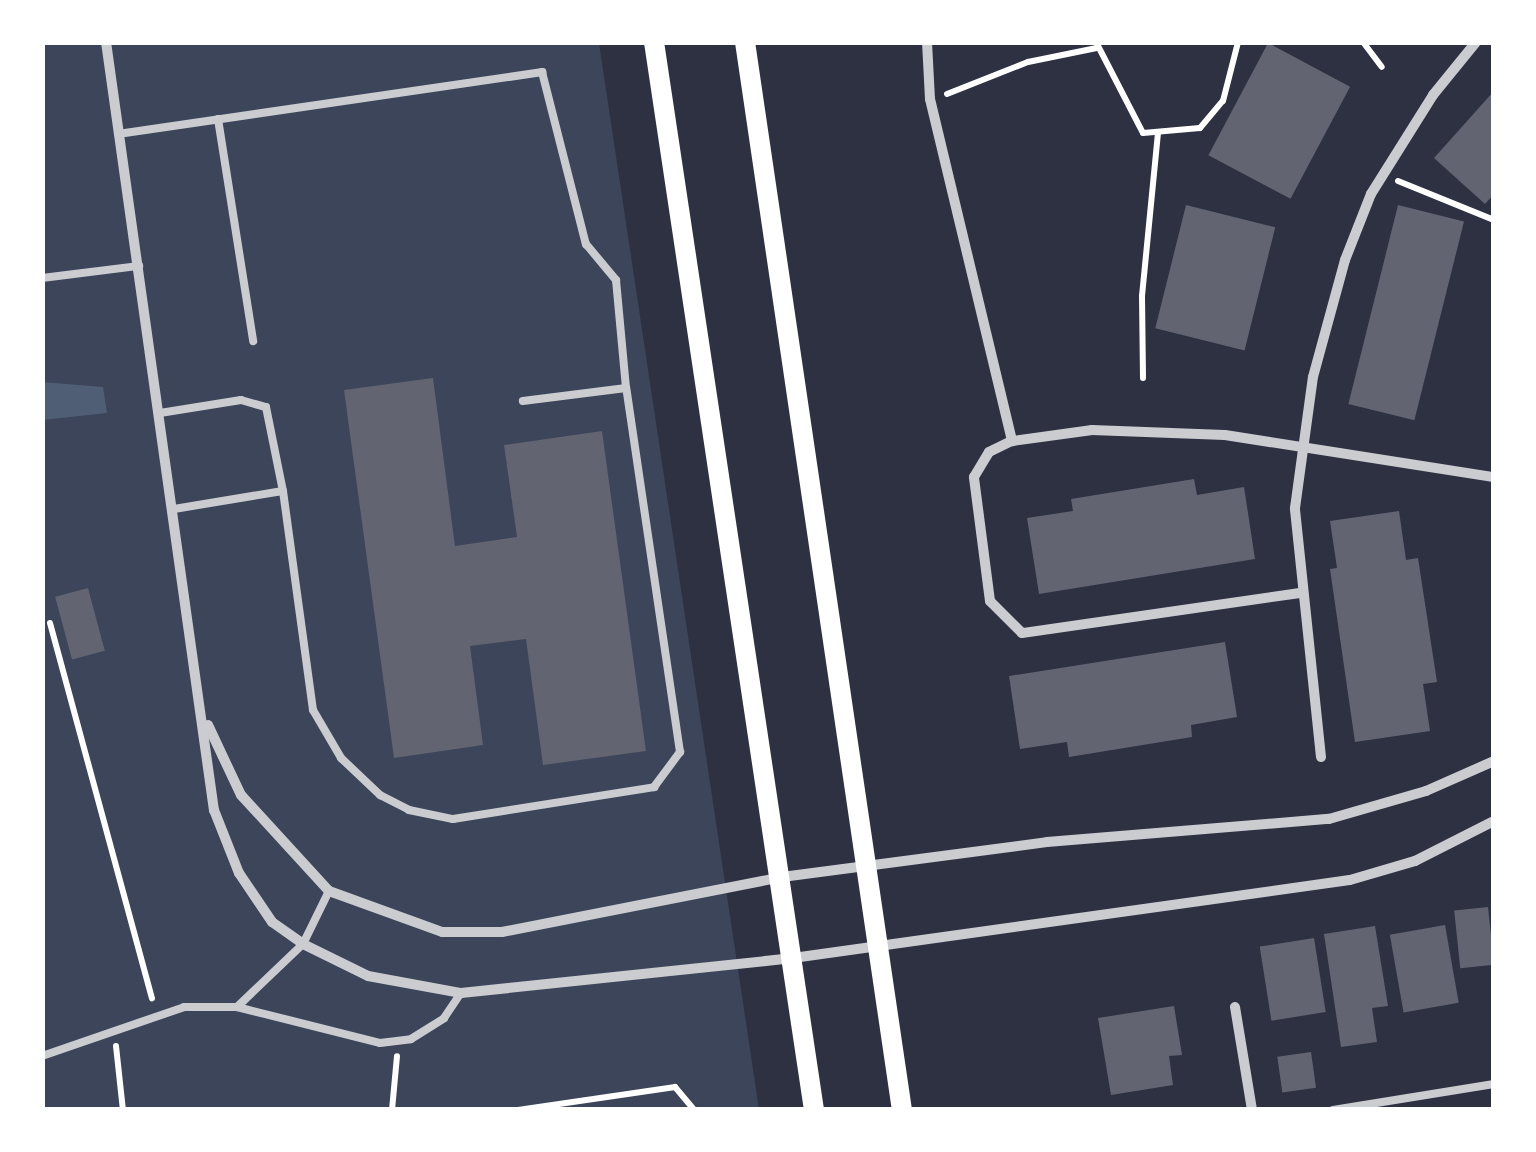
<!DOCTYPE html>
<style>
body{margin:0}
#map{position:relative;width:1536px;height:1152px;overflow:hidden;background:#2d3142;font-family:Karla,sans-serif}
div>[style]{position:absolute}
.green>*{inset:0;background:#3c4559}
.water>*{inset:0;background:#4f5d75}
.building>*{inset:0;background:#626471;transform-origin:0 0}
.path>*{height:6px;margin:-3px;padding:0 3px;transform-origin:3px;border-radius:3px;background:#fff}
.service>*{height:8px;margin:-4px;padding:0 4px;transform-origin:4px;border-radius:4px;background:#caccd0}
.minor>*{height:10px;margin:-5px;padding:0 5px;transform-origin:5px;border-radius:5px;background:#caccd0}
.secondary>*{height:20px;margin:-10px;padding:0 10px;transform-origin:10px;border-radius:10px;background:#fff}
span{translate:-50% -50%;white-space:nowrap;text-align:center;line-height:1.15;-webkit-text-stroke:8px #fff;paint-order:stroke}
.frame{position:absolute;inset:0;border:45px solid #fff;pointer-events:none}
</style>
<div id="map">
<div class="green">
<div style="clip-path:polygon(42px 43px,599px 43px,759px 1109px,43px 1109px)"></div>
</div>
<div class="water">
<div style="clip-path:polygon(42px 382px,103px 387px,107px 413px,43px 420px)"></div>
</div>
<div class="building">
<div style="left:1268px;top:43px;width:93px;height:127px;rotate:28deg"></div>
<div style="clip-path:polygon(1494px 91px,1494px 194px,1485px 204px,1434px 158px)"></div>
<div style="left:1186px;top:205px;width:92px;height:127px;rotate:14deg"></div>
<div style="left:1398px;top:205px;width:68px;height:205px;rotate:14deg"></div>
<div style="clip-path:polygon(433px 378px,455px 546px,517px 537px,504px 445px,602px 431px,646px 751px,543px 765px,526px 639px,470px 646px,483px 745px,394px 758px,344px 390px)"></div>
<div style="clip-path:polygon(1194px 479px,1197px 495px,1244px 487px,1255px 559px,1039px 594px,1027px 518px,1073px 511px,1071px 499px)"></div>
<div style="clip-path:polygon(1399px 511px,1406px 560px,1418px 558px,1437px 682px,1423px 684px,1430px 731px,1355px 742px,1330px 569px,1337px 568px,1330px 521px)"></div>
<div style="left:88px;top:588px;width:65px;height:34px;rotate:75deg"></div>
<div style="clip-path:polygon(1225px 642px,1237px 717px,1191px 725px,1192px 737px,1069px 757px,1067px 742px,1020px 749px,1009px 676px)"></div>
<div style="left:1488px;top:907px;width:58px;height:34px;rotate:84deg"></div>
<div style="left:1445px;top:925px;width:79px;height:56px;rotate:80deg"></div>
<div style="clip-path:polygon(1375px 926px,1388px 1006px,1372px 1008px,1377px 1042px,1341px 1047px,1324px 934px)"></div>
<div style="left:1314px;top:938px;width:75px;height:55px;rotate:81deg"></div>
<div style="clip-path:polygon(1174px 1006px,1182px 1055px,1169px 1056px,1173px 1085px,1111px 1095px,1098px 1018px)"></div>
<div style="left:1311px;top:1052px;width:36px;height:34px;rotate:82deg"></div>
</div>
<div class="path">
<div style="left:1096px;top:42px;width:102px;rotate:62.7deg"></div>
<div style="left:1143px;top:133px;width:57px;rotate:-5deg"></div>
<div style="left:1200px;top:128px;width:35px;rotate:-50deg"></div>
<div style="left:1223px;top:101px;width:61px;rotate:-75.7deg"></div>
<div style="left:1363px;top:42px;width:31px;rotate:53deg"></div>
<div style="left:947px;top:94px;width:87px;rotate:-21.6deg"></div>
<div style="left:1028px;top:62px;width:70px;rotate:-11.5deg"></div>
<div style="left:1398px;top:181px;width:104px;rotate:22.1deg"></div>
<div style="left:1143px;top:378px;width:82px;rotate:-90.7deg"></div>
<div style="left:1142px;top:296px;width:164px;rotate:-84.4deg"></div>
<div style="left:50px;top:623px;width:389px;rotate:74.8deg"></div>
<div style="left:116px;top:1046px;width:64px;rotate:83.8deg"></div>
<div style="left:392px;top:1110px;width:54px;rotate:-84.7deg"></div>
<div style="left:518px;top:1110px;width:159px;rotate:-8.3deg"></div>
<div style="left:675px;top:1087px;width:30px;rotate:50deg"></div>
</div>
<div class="service">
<div style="left:218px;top:119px;width:225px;rotate:81deg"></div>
<div style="left:118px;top:134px;width:429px;rotate:-8.3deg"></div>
<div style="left:542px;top:72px;width:178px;rotate:75.7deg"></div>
<div style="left:586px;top:244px;width:47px;rotate:50.2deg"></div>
<div style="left:616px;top:280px;width:108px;rotate:84.7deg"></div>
<div style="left:42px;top:278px;width:98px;rotate:-7.1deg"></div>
<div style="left:160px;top:413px;width:82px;rotate:-9.1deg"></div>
<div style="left:241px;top:400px;width:26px;rotate:16deg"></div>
<div style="left:266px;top:407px;width:86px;rotate:78.6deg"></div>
<div style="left:174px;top:509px;width:110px;rotate:-9.4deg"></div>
<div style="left:283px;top:491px;width:221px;rotate:82.2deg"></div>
<div style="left:313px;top:710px;width:56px;rotate:59.7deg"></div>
<div style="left:341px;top:758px;width:54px;rotate:43.5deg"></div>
<div style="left:380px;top:795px;width:33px;rotate:27deg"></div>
<div style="left:409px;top:810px;width:45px;rotate:11.6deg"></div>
<div style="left:453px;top:819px;width:204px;rotate:-9deg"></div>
<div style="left:654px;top:787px;width:44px;rotate:-53.4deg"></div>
<div style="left:680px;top:752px;width:368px;rotate:-98.4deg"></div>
<div style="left:626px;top:388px;width:104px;rotate:172.8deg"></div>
<div style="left:237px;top:1007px;width:91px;rotate:-43.7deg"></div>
<div style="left:303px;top:944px;width:59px;rotate:-63.9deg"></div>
<div style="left:42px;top:1056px;width:150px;rotate:-19deg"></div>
<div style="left:184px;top:1007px;width:53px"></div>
<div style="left:237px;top:1007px;width:147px;rotate:14.1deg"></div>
<div style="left:380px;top:1043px;width:31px;rotate:-7deg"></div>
<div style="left:411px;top:1039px;width:39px;rotate:-32deg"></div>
<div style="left:444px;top:1018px;width:30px;rotate:-56deg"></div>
<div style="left:1333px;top:1110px;width:163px;rotate:-9.2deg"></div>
</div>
<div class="minor">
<div style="left:106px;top:42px;width:776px;rotate:82deg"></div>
<div style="left:214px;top:810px;width:68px;rotate:68.4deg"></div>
<div style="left:239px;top:873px;width:59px;rotate:56deg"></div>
<div style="left:272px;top:922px;width:38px;rotate:35deg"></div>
<div style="left:303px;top:944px;width:72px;rotate:26.2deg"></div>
<div style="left:368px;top:976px;width:95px;rotate:10.4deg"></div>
<div style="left:461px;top:993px;width:334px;rotate:-6deg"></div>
<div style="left:793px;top:958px;width:562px;rotate:-7.97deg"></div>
<div style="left:1350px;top:880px;width:68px;rotate:-16.3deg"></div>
<div style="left:1415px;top:861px;width:89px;rotate:-26.9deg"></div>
<div style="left:927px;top:42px;width:57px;rotate:87deg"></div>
<div style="left:930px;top:99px;width:352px;rotate:76.5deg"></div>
<div style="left:1300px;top:593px;width:281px;rotate:171.8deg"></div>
<div style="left:1022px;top:633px;width:45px;rotate:-135deg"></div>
<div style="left:990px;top:601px;width:125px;rotate:-97.4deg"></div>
<div style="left:974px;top:477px;width:29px;rotate:-59deg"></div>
<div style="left:989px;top:452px;width:25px;rotate:-26deg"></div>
<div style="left:1012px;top:441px;width:81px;rotate:-7.8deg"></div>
<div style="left:1092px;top:430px;width:133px;rotate:2.2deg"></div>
<div style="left:1225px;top:435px;width:272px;rotate:8.9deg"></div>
<div style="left:208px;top:725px;width:77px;rotate:64.8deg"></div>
<div style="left:241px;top:795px;width:130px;rotate:47.5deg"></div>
<div style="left:329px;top:891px;width:120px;rotate:19.9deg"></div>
<div style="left:442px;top:932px;width:60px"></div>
<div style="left:502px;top:932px;width:285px;rotate:-11.1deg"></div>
<div style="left:782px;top:877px;width:267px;rotate:-7.5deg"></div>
<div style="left:1047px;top:842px;width:283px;rotate:-4.7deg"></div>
<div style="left:1329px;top:819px;width:101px;rotate:-16.1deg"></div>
<div style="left:1426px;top:791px;width:74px;rotate:-23.8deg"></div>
<div style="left:1321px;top:757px;width:250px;rotate:-96deg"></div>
<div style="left:1295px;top:508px;width:132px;rotate:-82.2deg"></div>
<div style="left:1313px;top:377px;width:121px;rotate:-74.7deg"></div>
<div style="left:1345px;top:260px;width:71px;rotate:-68.5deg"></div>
<div style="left:1371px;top:194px;width:117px;rotate:-57.9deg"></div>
<div style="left:1433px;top:95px;width:68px;rotate:-50.9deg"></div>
<div style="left:1235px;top:1007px;width:104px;rotate:80.6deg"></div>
</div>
<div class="secondary">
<div style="left:654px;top:42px;width:1080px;rotate:81.48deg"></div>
<div style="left:745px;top:42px;width:1079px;rotate:81.64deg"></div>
</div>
<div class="frame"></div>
</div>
